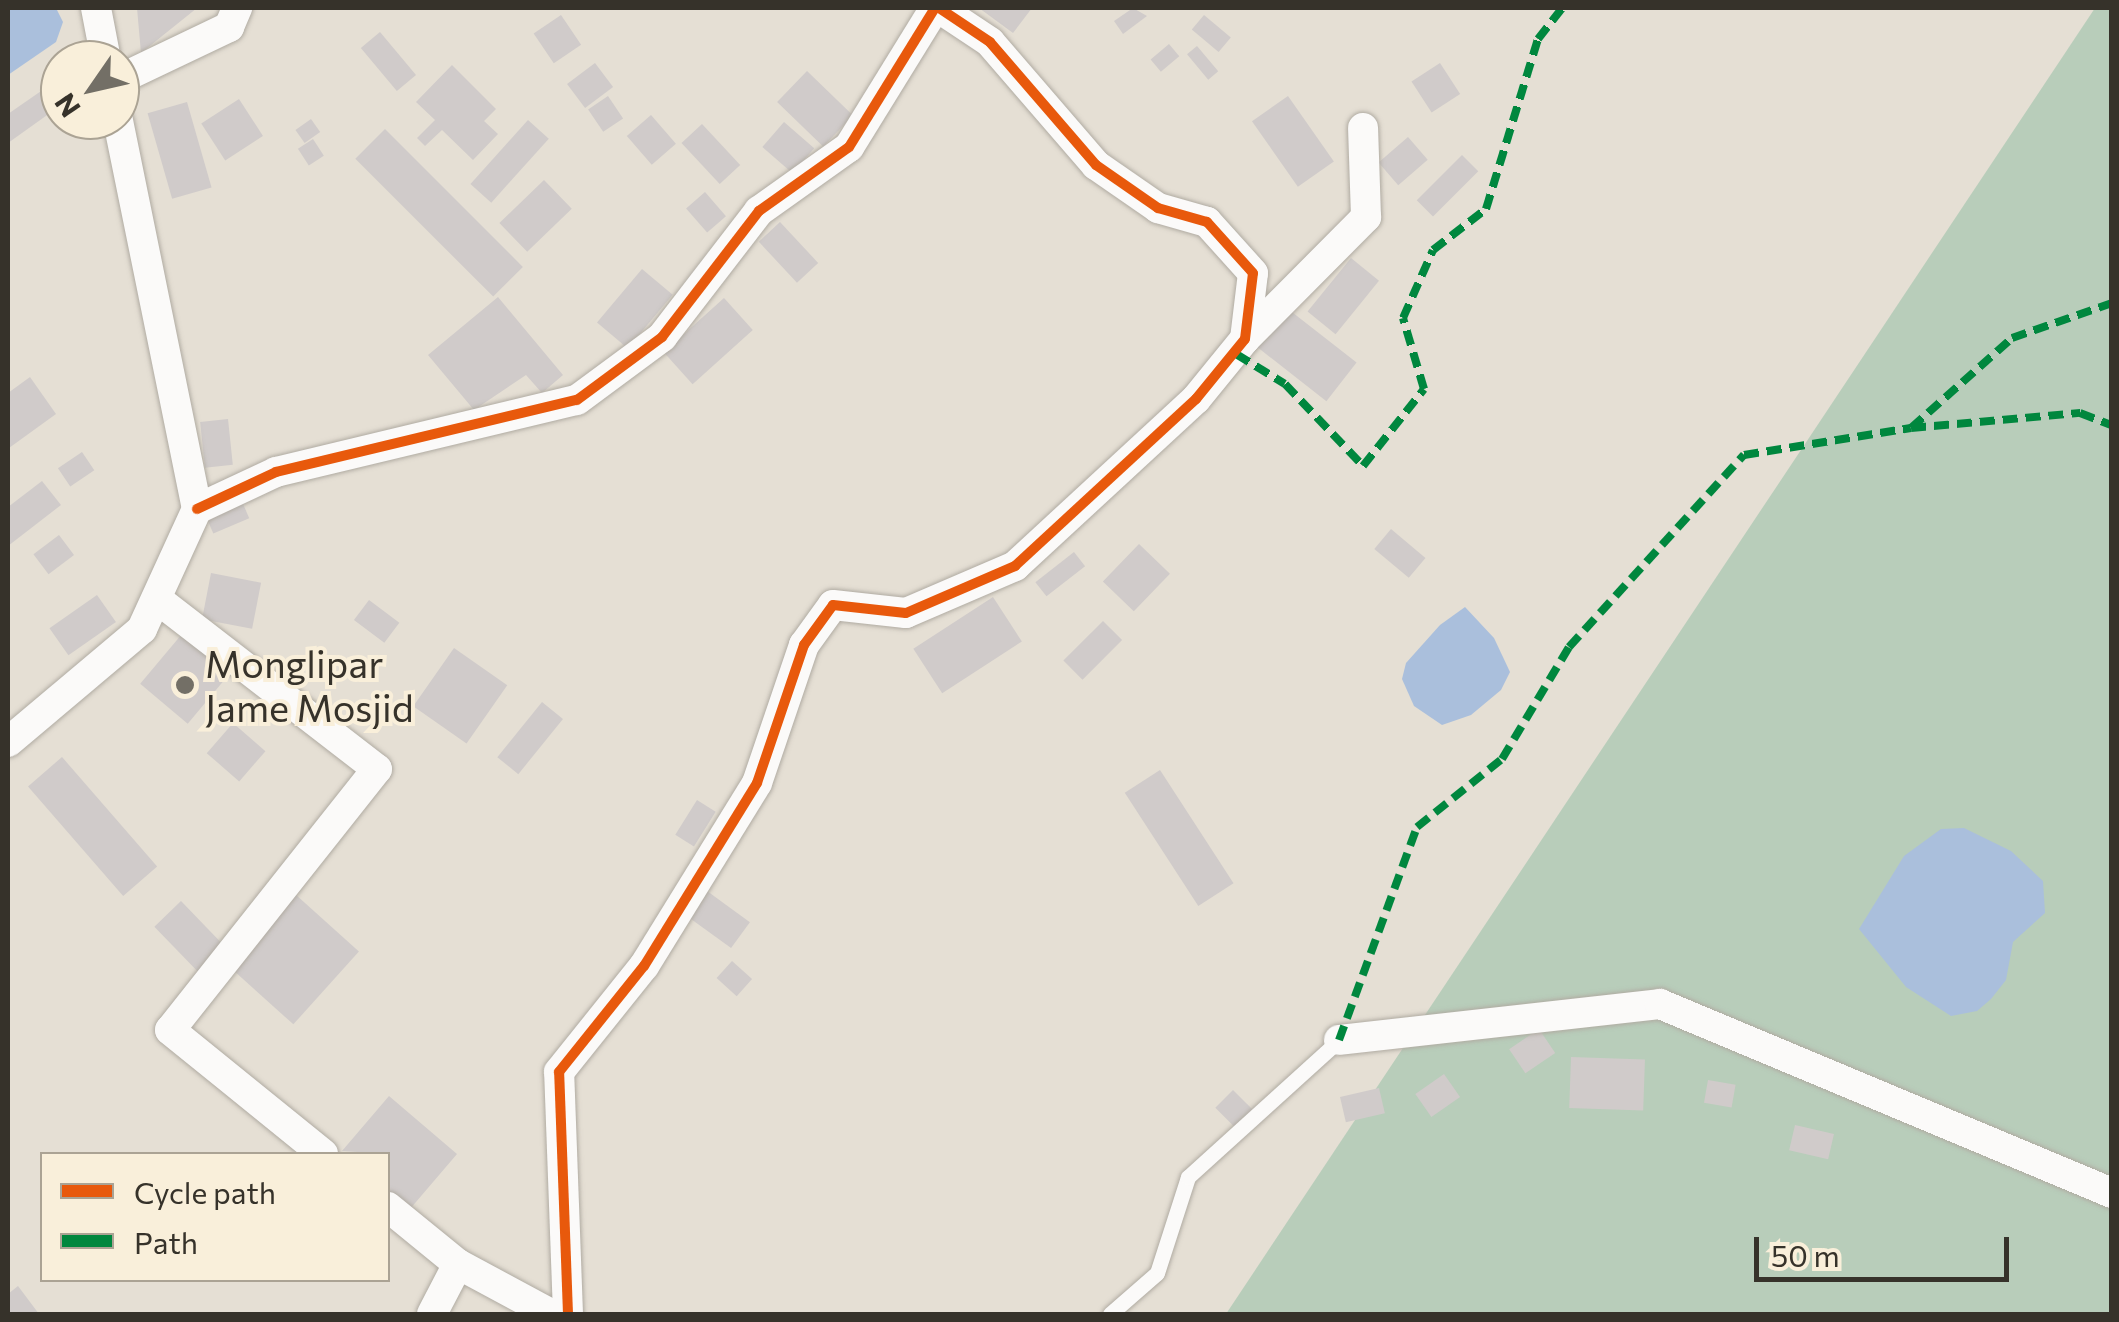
<!DOCTYPE html>
<style>
body{margin:0}
#map{position:relative;width:2119px;height:1322px;overflow:hidden;background:#e5dfd4;font-family:Commissioner,sans-serif}
div>[style]{position:absolute}
.green>*{inset:0;background:#b8cdba}
.water>*{inset:0;background:#aabfdc}
.building>*{inset:0;background:#d0cbca;transform-origin:0 0}
.roads{filter:drop-shadow(0 0 2px #b0aba2) drop-shadow(0 0 2px #b0aba2)}
.lane>*{height:15px;margin:-7.5px;padding:0 7.5px;transform-origin:7.5px;border-radius:7.5px;background:#fbfaf9}
.street>*{height:30px;margin:-15px;padding:0 15px;transform-origin:15px;border-radius:15px;background:#fbfaf9}
.quiet>*{height:8px;margin-top:-4px;transform-origin:0;background:repeating-linear-gradient(90deg,#00873e 0 15px,transparent 0 23px)}
.cycleway>*{height:10px;margin:-5px;padding:0 5px;transform-origin:5px;border-radius:5px;background:#e8590c}
.dots>*{width:28px;height:28px;translate:-50% -50%;box-sizing:border-box;border:5px solid #f9efda;border-radius:50%}
span{translate:-50% -50%;white-space:nowrap;text-align:center;line-height:1.15;-webkit-text-stroke:8px #f9efda;paint-order:stroke}
.poi-label{font-size:38px;color:#36322a}
.left{translate:0 -50%;text-align:left}
.frame{position:absolute;inset:0;border:10px solid #36322a;pointer-events:none}
.legend{position:absolute;left:40px;top:1152px;width:350px;height:130px;box-sizing:border-box;background:#f9efda;border:2px solid #aba394;margin:0;padding:12px 18px;list-style:none;font-size:30px;color:#36322a}
.legend li{display:flex;align-items:center;gap:20px;height:50px}
.legend b{width:50px;border:2px solid #aba394}
.north{position:absolute;left:40px;top:40px;width:100px;height:100px;box-sizing:border-box;background:#f9efda;border:2px solid #aba394;border-radius:50%;rotate:236deg;font-size:28px;font-weight:700;line-height:40px;text-align:center;color:#36322a}
.north::after{content:'';display:block;margin:auto;width:35px;height:45px;background:#736f66;clip-path:polygon(50% 0,100% 100%,50% 72%,0 100%)}
.scale{position:absolute;left:1754px;top:1237px;width:255px;height:45px;box-sizing:border-box;border:5px solid #36322a;border-top:0;padding-left:12px;font-size:30px;line-height:35px;white-space:nowrap;color:#36322a;-webkit-text-stroke:8px #f9efda;paint-order:stroke}
</style>
<div id="map">
<div class="green">
<div style="clip-path:polygon(2095px 8px,2111px 8px,2111px 1314px,1226px 1314px)"></div>
</div>
<div class="water">
<div style="clip-path:polygon(8px 8px,56px 8px,63px 22px,56px 42px,8px 75px)"></div>
<div style="clip-path:polygon(1465px 607px,1494px 638px,1510px 672px,1501px 690px,1471px 715px,1442px 725px,1414px 706px,1402px 679px,1406px 663px,1440px 625px)"></div>
<div style="clip-path:polygon(1964px 828px,2011px 851px,2043px 881px,2045px 913px,2013px 942px,2006px 980px,1991px 999px,1977px 1011px,1951px 1016px,1906px 987px,1859px 929px,1904px 856px,1941px 829px)"></div>
</div>
<div class="building">
<div style="clip-path:polygon(137px 8px,197px 8px,141px 53px)"></div>
<div style="clip-path:polygon(979px 8px,1032px 8px,1013px 33px)"></div>
<div style="clip-path:polygon(1133px 8px,1147px 16px,1123px 34px,1114px 21px)"></div>
<div style="left:561px;top:15px;width:36px;height:33px;rotate:56deg"></div>
<div style="left:1204px;top:15px;width:35px;height:19px;rotate:40deg"></div>
<div style="left:380px;top:32px;width:56px;height:25px;rotate:50deg"></div>
<div style="left:1169px;top:44px;width:16px;height:24px;rotate:50deg"></div>
<div style="left:1197px;top:46px;width:33px;height:13px;rotate:50deg"></div>
<div style="left:595px;top:63px;width:30px;height:35px;rotate:53deg"></div>
<div style="left:1440px;top:63px;width:37px;height:34px;rotate:57deg"></div>
<div style="clip-path:polygon(452px 65px,496px 109px,484px 121px,498px 134px,473px 160px,442px 130px,425px 146px,417px 138px,435px 120px,416px 102px)"></div>
<div style="left:807px;top:71px;width:64px;height:43px;rotate:44deg"></div>
<div style="clip-path:polygon(44px 89px,57px 108px,8px 143px,8px 114px)"></div>
<div style="left:608px;top:96px;width:27px;height:24px;rotate:56deg"></div>
<div style="left:1288px;top:96px;width:80px;height:44px;rotate:55deg"></div>
<div style="left:239px;top:99px;width:44px;height:45px;rotate:57deg"></div>
<div style="left:187px;top:102px;width:89px;height:41px;rotate:74deg"></div>
<div style="left:651px;top:115px;width:38px;height:32px;rotate:49deg"></div>
<div style="left:311px;top:119px;width:16px;height:19px;rotate:55deg"></div>
<div style="left:528px;top:120px;width:28px;height:86px;rotate:42deg"></div>
<div style="left:784px;top:122px;width:40px;height:33px;rotate:41deg"></div>
<div style="left:702px;top:124px;width:56px;height:28px;rotate:47deg"></div>
<div style="left:385px;top:129px;width:195px;height:42px;rotate:45deg"></div>
<div style="left:1408px;top:137px;width:30px;height:39px;rotate:49deg"></div>
<div style="left:313px;top:139px;width:20px;height:18px;rotate:57deg"></div>
<div style="left:1462px;top:155px;width:23px;height:64px;rotate:45deg"></div>
<div style="left:544px;top:180px;width:40px;height:62px;rotate:46deg"></div>
<div style="left:705px;top:192px;width:32px;height:25px;rotate:49deg"></div>
<div style="left:780px;top:222px;width:56px;height:29px;rotate:47deg"></div>
<div style="left:1351px;top:258px;width:36px;height:69px;rotate:39deg"></div>
<div style="left:642px;top:269px;width:40px;height:70px;rotate:40deg"></div>
<div style="clip-path:polygon(498px 297px,563px 375px,542px 393px,526px 375px,474px 410px,428px 355px)"></div>
<div style="left:724px;top:298px;width:43px;height:81px;rotate:48deg"></div>
<div style="left:1288px;top:309px;width:87px;height:49px;rotate:38deg"></div>
<div style="clip-path:polygon(30px 377px,56px 414px,9px 448px,8px 393px)"></div>
<div style="left:228px;top:419px;width:46px;height:28px;rotate:84deg"></div>
<div style="left:82px;top:452px;width:22px;height:29px;rotate:56deg"></div>
<div style="clip-path:polygon(42px 481px,61px 505px,8px 546px,8px 507px)"></div>
<div style="left:241px;top:499px;width:21px;height:39px;rotate:67deg"></div>
<div style="left:1391px;top:529px;width:45px;height:26px;rotate:40deg"></div>
<div style="left:59px;top:535px;width:25px;height:32px;rotate:53deg"></div>
<div style="left:1139px;top:544px;width:43px;height:52px;rotate:44deg"></div>
<div style="left:1074px;top:552px;width:18px;height:49px;rotate:52deg"></div>
<div style="left:211px;top:573px;width:51px;height:47px;rotate:11deg"></div>
<div style="left:97px;top:595px;width:33px;height:58px;rotate:55deg"></div>
<div style="left:993px;top:597px;width:53px;height:95px;rotate:57deg"></div>
<div style="left:369px;top:600px;width:38px;height:25px;rotate:37deg"></div>
<div style="left:1103px;top:621px;width:27px;height:56px;rotate:45deg"></div>
<div style="left:182px;top:634px;width:62px;height:65px;rotate:40deg"></div>
<div style="left:454px;top:648px;width:65px;height:71px;rotate:35deg"></div>
<div style="left:542px;top:702px;width:27px;height:71px;rotate:39deg"></div>
<div style="left:233px;top:723px;width:43px;height:40px;rotate:41deg"></div>
<div style="left:62px;top:757px;width:145px;height:45px;rotate:49deg"></div>
<div style="left:1160px;top:770px;width:135px;height:42px;rotate:57deg"></div>
<div style="left:697px;top:800px;width:22px;height:41px;rotate:32deg"></div>
<div style="left:707px;top:891px;width:53px;height:32px;rotate:36deg"></div>
<div style="left:295px;top:894px;width:86px;height:98px;rotate:42deg"></div>
<div style="left:181px;top:901px;width:69px;height:37px;rotate:46deg"></div>
<div style="left:732px;top:961px;width:27px;height:23px;rotate:42deg"></div>
<div style="left:1539px;top:1029px;width:29px;height:36px;rotate:56deg"></div>
<div style="left:1571px;top:1057px;width:74px;height:51px;rotate:2deg"></div>
<div style="left:1444px;top:1074px;width:28px;height:35px;rotate:55deg"></div>
<div style="left:1708px;top:1080px;width:28px;height:23px;rotate:10deg"></div>
<div style="left:1379px;top:1088px;width:26px;height:40px;rotate:77deg"></div>
<div style="left:1233px;top:1090px;width:28px;height:25px;rotate:45deg"></div>
<div style="clip-path:polygon(389px 1096px,457px 1154px,410px 1209px,388px 1190px,388px 1154px,342px 1151px)"></div>
<div style="left:1795px;top:1125px;width:40px;height:26px;rotate:13deg"></div>
<div style="clip-path:polygon(18px 1286px,39px 1314px,8px 1314px,8px 1294px)"></div>
</div>
<div class="roads">
<div class="lane">
<div style="left:1110px;top:1314px;width:62px;rotate:-41.1deg"></div>
<div style="left:1157px;top:1273px;width:101px;rotate:-72.1deg"></div>
<div style="left:1188px;top:1177px;width:204px;rotate:-42.2deg"></div>
</div>
<div class="street">
<div style="left:96px;top:8px;width:53px;rotate:79.1deg"></div>
<div style="left:120px;top:79px;width:121px;rotate:-25.5deg"></div>
<div style="left:229px;top:27px;width:21px;rotate:-67deg"></div>
<div style="left:1245px;top:339px;width:172px;rotate:-45.2deg"></div>
<div style="left:1366px;top:217px;width:89px;rotate:-91.9deg"></div>
<div style="left:197px;top:509px;width:87px;rotate:-25.1deg"></div>
<div style="left:276px;top:472px;width:309px;rotate:-13.5deg"></div>
<div style="left:577px;top:400px;width:106px;rotate:-36.5deg"></div>
<div style="left:662px;top:337px;width:159px;rotate:-52.4deg"></div>
<div style="left:759px;top:211px;width:110px;rotate:-35.4deg"></div>
<div style="left:849px;top:147px;width:163px;rotate:-58.3deg"></div>
<div style="left:157px;top:599px;width:278px;rotate:37.7deg"></div>
<div style="left:377px;top:769px;width:333px;rotate:128.4deg"></div>
<div style="left:170px;top:1030px;width:197px;rotate:39deg"></div>
<div style="left:8px;top:742px;width:175px;rotate:-40.1deg"></div>
<div style="left:142px;top:629px;width:132px;rotate:-65.4deg"></div>
<div style="left:197px;top:509px;width:397px;rotate:-101.5deg"></div>
<div style="left:1339px;top:1040px;width:323px;rotate:-6.4deg"></div>
<div style="left:1660px;top:1004px;width:490px;rotate:22.7deg"></div>
<div style="left:388px;top:1207px;width:90px;rotate:39.2deg"></div>
<div style="left:458px;top:1264px;width:56px;rotate:117.5deg"></div>
<div style="left:458px;top:1264px;width:106px;rotate:28.3deg"></div>
<div style="left:568px;top:1314px;width:242px;rotate:-92.1deg"></div>
<div style="left:559px;top:1072px;width:136px;rotate:-51.3deg"></div>
<div style="left:644px;top:966px;width:215px;rotate:-58.3deg"></div>
<div style="left:757px;top:783px;width:146px;rotate:-71.2deg"></div>
<div style="left:804px;top:645px;width:49px;rotate:-54.1deg"></div>
<div style="left:833px;top:605px;width:73px;rotate:6.3deg"></div>
<div style="left:906px;top:613px;width:119px;rotate:-23.3deg"></div>
<div style="left:1015px;top:566px;width:246px;rotate:-42.7deg"></div>
<div style="left:1196px;top:399px;width:77px;rotate:-50.8deg"></div>
<div style="left:1245px;top:339px;width:66px;rotate:-83.1deg"></div>
<div style="left:1253px;top:273px;width:69px;rotate:-132deg"></div>
<div style="left:1207px;top:222px;width:51px;rotate:-164.1deg"></div>
<div style="left:1158px;top:208px;width:75px;rotate:-145.3deg"></div>
<div style="left:1096px;top:165px;width:162px;rotate:-130.8deg"></div>
<div style="left:990px;top:42px;width:61px;rotate:-146.3deg"></div>
</div>
</div>
<div class="quiet">
<div style="left:1236px;top:354px;width:57px;rotate:31.5deg"></div>
<div style="left:1285px;top:384px;width:113px;rotate:46.4deg"></div>
<div style="left:1363px;top:466px;width:98px;rotate:-51.6deg"></div>
<div style="left:1424px;top:389px;width:74px;rotate:-106.5deg"></div>
<div style="left:1403px;top:318px;width:74px;rotate:-66.2deg"></div>
<div style="left:1433px;top:250px;width:67px;rotate:-37.7deg"></div>
<div style="left:1486px;top:209px;width:178px;rotate:-73deg"></div>
<div style="left:1538px;top:39px;width:39px;rotate:-52deg"></div>
<div style="left:1911px;top:428px;width:135px;rotate:-41.7deg"></div>
<div style="left:2012px;top:338px;width:106px;rotate:-19.3deg"></div>
<div style="left:1339px;top:1040px;width:227px;rotate:-69.9deg"></div>
<div style="left:1417px;top:827px;width:109px;rotate:-38.7deg"></div>
<div style="left:1502px;top:759px;width:131px;rotate:-59.1deg"></div>
<div style="left:1569px;top:647px;width:260px;rotate:-47.7deg"></div>
<div style="left:1744px;top:455px;width:169px;rotate:-9.2deg"></div>
<div style="left:1911px;top:428px;width:170px;rotate:-5.1deg"></div>
<div style="left:2080px;top:413px;width:34px;rotate:21deg"></div>
</div>
<div class="cycleway">
<div style="left:197px;top:509px;width:87px;rotate:-25.1deg"></div>
<div style="left:276px;top:472px;width:309px;rotate:-13.5deg"></div>
<div style="left:577px;top:400px;width:106px;rotate:-36.5deg"></div>
<div style="left:662px;top:337px;width:159px;rotate:-52.4deg"></div>
<div style="left:759px;top:211px;width:110px;rotate:-35.4deg"></div>
<div style="left:849px;top:147px;width:163px;rotate:-58.3deg"></div>
<div style="left:568px;top:1314px;width:242px;rotate:-92.1deg"></div>
<div style="left:559px;top:1072px;width:136px;rotate:-51.3deg"></div>
<div style="left:644px;top:966px;width:215px;rotate:-58.3deg"></div>
<div style="left:757px;top:783px;width:146px;rotate:-71.2deg"></div>
<div style="left:804px;top:645px;width:49px;rotate:-54.1deg"></div>
<div style="left:833px;top:605px;width:73px;rotate:6.3deg"></div>
<div style="left:906px;top:613px;width:119px;rotate:-23.3deg"></div>
<div style="left:1015px;top:566px;width:246px;rotate:-42.7deg"></div>
<div style="left:1196px;top:399px;width:77px;rotate:-50.8deg"></div>
<div style="left:1245px;top:339px;width:66px;rotate:-83.1deg"></div>
<div style="left:1253px;top:273px;width:69px;rotate:-132deg"></div>
<div style="left:1207px;top:222px;width:51px;rotate:-164.1deg"></div>
<div style="left:1158px;top:208px;width:75px;rotate:-145.3deg"></div>
<div style="left:1096px;top:165px;width:162px;rotate:-130.8deg"></div>
<div style="left:990px;top:42px;width:61px;rotate:-146.3deg"></div>
</div>
<div class="dots">
<div style="left:185px;top:685px;background:#736f66"></div>
</div>
<div class="poi-label">
<span class="left" style="left:205px;top:685px">Monglipar<br>Jame Mosjid</span>
</div>
<div class="frame"></div>
<ul class="legend">
<li><b style="height:12px;background:#e8590c"></b>Cycle path</li>
<li><b style="height:12px;background:#00873e"></b>Path</li>
</ul>
<div class="north">N</div>
<div class="scale">50 m</div>
</div>
